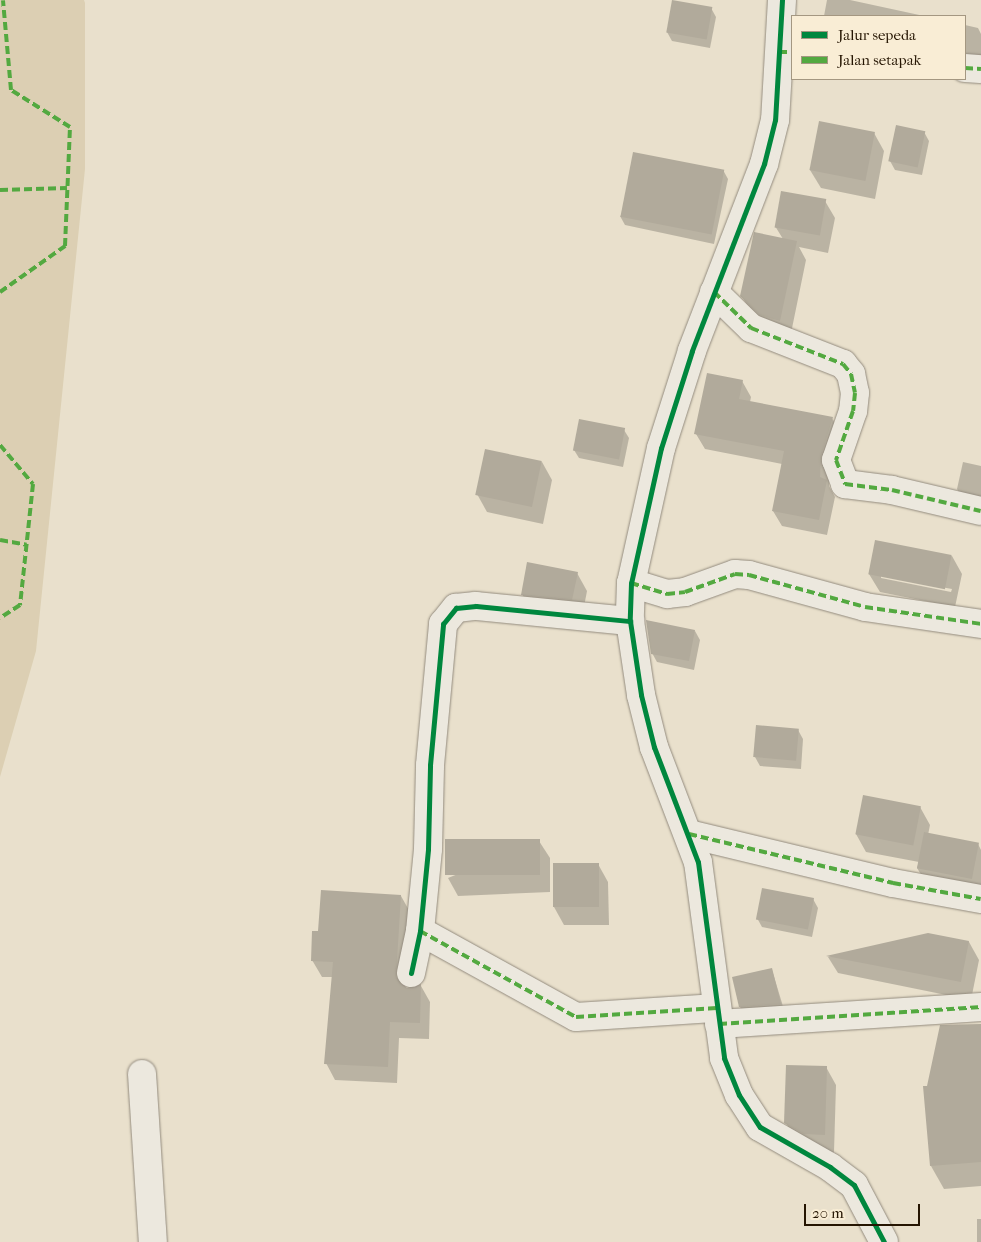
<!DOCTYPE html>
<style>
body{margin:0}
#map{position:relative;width:981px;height:1242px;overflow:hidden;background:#e9e0cc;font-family:"IM FELL French Canon",serif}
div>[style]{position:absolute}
.green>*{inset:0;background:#dccfb3}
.shadow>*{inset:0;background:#0003;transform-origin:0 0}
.building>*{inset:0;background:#b1aa9b;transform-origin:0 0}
.roads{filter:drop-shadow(0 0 1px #938b7e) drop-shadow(0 0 1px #938b7e)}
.minor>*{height:28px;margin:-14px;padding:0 14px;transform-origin:14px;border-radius:14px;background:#ece8de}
.quiet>*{height:4px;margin-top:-2px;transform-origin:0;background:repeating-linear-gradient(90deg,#53a940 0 8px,transparent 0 12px)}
.cycleway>*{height:5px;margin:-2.5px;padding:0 2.5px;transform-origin:2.5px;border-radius:2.5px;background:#00873e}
span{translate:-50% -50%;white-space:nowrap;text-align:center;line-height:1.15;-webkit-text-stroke:5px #f9edd5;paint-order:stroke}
.legend{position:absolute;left:791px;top:15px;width:175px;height:65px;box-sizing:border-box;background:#f9edd5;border:1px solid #a49781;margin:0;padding:6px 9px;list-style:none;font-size:15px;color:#251502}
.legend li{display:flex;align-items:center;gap:10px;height:25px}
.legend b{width:25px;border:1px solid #a49781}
.scale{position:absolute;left:804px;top:1204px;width:116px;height:22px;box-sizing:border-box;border:2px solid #251502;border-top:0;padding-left:6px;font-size:15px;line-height:18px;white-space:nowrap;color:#251502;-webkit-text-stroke:4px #f9edd5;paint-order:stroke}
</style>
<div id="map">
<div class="green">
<div style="clip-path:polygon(0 0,84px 0,85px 3px,85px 169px,36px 651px,0 777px)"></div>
</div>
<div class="shadow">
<div style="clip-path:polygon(827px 0,850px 0,924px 16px,824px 16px)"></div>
<div style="clip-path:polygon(711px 8px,716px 17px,710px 48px,672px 41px,667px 32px)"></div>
<div style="clip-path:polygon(965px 25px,978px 28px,981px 34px,981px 68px,965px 70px)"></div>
<div style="clip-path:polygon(924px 132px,929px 141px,922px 175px,895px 170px,890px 161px)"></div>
<div style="clip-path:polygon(874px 133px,884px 151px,875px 199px,821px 188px,810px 170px)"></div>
<div style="clip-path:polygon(723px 170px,728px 179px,714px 244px,625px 225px,620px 216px)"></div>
<div style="clip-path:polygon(825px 201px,835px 218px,828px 253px,799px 247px,806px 260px,790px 338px,752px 313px,741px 295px,783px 239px,775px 226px)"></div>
<div style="clip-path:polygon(742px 381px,751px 397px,750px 402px,832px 418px,841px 434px,829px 472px,829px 486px,835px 497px,827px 535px,782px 526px,773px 511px,782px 464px,705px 449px,696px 434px)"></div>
<div style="clip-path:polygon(624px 430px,629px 438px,623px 467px,579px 458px,574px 450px)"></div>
<div style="clip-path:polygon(542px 462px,552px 480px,543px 524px,487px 512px,477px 494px)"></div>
<div style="clip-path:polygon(963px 462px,981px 466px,981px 507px,965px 503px,957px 489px)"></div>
<div style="clip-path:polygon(evenodd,952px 556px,962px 574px,955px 607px,880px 592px,869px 574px,952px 556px,881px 576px,952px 589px,951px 592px,881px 578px,881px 576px)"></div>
<div style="clip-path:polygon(577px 573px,587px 591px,582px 617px,532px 612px,522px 594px)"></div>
<div style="clip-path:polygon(695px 631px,700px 640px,694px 670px,657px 662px,652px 653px)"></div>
<div style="clip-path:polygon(798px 730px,803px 739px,801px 769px,760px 766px,755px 757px)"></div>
<div style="clip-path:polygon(920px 807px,930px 825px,928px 835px,978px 844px,981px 850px,981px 897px,928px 886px,917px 868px,919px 862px,866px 852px,856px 834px)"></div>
<div style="clip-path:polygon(539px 841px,550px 858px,550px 892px,458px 896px,448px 878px)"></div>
<div style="clip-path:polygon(598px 864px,608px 882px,609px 925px,564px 925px,554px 907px)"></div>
<div style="clip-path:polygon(401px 896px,410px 912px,405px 988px,421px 986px,430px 1002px,429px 1039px,399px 1038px,397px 1083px,335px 1080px,326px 1063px,333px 977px,322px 977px,312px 960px,319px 933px)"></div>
<div style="clip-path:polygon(813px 899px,818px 908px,812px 937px,762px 927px,757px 918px)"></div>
<div style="clip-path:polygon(928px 934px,969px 942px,979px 960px,971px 1000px,838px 973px,828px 957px)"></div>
<div style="clip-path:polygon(772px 970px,785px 1013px,745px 1015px,740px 1007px)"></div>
<div style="clip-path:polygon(981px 1025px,981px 1186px,944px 1189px,931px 1166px,928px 1087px)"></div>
<div style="clip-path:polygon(826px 1067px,836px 1085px,834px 1152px,815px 1152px,796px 1141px,786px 1123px)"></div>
<div style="left:977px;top:1219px;width:4px;height:23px"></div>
</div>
<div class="building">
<div style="left:672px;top:0;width:41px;height:33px;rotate:10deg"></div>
<div style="left:819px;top:121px;width:57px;height:50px;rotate:11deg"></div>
<div style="left:896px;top:125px;width:30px;height:37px;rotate:12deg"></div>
<div style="left:633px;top:152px;width:93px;height:66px;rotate:11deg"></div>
<div style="left:781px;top:191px;width:46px;height:37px;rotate:10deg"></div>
<div style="clip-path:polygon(754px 232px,797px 241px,780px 321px,760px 315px,740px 296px)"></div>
<div style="clip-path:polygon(707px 373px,743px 380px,739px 399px,833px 417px,821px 456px,820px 477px,827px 480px,819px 520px,772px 511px,784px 451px,694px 434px)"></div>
<div style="left:579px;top:419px;width:47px;height:32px;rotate:11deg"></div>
<div style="left:485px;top:449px;width:58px;height:47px;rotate:12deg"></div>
<div style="left:875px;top:540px;width:78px;height:35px;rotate:11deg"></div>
<div style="clip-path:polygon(527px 562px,578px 572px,572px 600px,521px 595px)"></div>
<div style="clip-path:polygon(646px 620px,695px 630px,689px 661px,651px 654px)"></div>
<div style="left:756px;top:725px;width:43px;height:32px;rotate:5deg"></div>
<div style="left:863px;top:795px;width:59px;height:40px;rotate:11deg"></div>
<div style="left:924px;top:832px;width:56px;height:37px;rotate:11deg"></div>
<div style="left:540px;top:839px;width:36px;height:95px;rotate:90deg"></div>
<div style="left:553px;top:863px;width:46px;height:44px"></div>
<div style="left:762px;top:888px;width:53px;height:32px;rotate:11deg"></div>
<div style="clip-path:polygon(321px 890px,401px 895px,396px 977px,407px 988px,421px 984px,420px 1023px,390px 1022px,388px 1067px,324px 1064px,333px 962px,311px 961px,312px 931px,318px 931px)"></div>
<div style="clip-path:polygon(928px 933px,969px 941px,961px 982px,826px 956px)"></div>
<div style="clip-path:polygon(772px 968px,781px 1004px,739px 1007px,732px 977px)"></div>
<div style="clip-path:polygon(981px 1024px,981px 1162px,930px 1166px,923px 1086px,927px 1086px,940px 1025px)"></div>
<div style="clip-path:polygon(786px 1065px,827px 1066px,825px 1135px,804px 1134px,784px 1123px)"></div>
</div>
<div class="roads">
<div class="minor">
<div style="left:782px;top:0;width:120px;rotate:93.3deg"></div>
<div style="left:775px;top:120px;width:45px;rotate:104deg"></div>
<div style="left:764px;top:164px;width:200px;rotate:111.1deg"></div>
<div style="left:692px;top:351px;width:102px;rotate:107.7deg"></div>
<div style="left:661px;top:448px;width:138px;rotate:102.5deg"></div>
<div style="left:631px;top:583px;width:38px;rotate:92deg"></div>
<div style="left:630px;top:621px;width:75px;rotate:81.5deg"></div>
<div style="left:641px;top:695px;width:54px;rotate:76deg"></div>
<div style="left:654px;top:747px;width:123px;rotate:69.1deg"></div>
<div style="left:698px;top:862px;width:198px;rotate:82.4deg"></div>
<div style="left:724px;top:1058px;width:40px;rotate:68deg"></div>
<div style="left:739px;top:1095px;width:38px;rotate:57deg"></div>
<div style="left:760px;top:1127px;width:81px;rotate:29.7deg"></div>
<div style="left:830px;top:1167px;width:30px;rotate:37deg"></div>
<div style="left:854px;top:1185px;width:64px;rotate:62.2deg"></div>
<div style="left:965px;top:68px;width:16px;rotate:4deg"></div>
<div style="left:714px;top:292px;width:52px;rotate:44.2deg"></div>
<div style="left:751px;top:328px;width:99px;rotate:21.4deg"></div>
<div style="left:843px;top:364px;width:13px;rotate:51deg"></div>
<div style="left:851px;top:374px;width:19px;rotate:78deg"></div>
<div style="left:855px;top:393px;width:18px;rotate:96deg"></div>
<div style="left:853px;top:411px;width:52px;rotate:109.1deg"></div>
<div style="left:836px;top:460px;width:26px;rotate:69deg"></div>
<div style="left:845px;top:484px;width:47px;rotate:7.3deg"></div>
<div style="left:892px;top:490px;width:91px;rotate:13.3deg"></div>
<div style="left:631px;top:583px;width:38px;rotate:17deg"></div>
<div style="left:667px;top:594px;width:18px;rotate:-6deg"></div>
<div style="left:685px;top:592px;width:53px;rotate:-19.8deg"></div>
<div style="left:735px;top:574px;width:14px;rotate:4deg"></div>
<div style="left:749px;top:575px;width:120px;rotate:15.4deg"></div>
<div style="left:865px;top:607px;width:117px;rotate:8.3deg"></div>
<div style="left:689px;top:834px;width:210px;rotate:13.5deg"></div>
<div style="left:893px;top:883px;width:89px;rotate:10.3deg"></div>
<div style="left:420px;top:931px;width:178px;rotate:28.9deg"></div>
<div style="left:576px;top:1017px;width:141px;rotate:-3.7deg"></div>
<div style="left:411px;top:973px;width:43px;rotate:-77.9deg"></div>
<div style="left:420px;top:931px;width:82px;rotate:-84.4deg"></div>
<div style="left:428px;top:849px;width:84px;rotate:-88.6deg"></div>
<div style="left:430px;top:765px;width:142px;rotate:-84.7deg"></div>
<div style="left:443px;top:624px;width:21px;rotate:-51deg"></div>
<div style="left:456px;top:608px;width:20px;rotate:-6deg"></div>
<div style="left:476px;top:606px;width:155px;rotate:5.6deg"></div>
<div style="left:719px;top:1024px;width:263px;rotate:-3.7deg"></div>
<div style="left:142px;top:1074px;width:168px;rotate:86.3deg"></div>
</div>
</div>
<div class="quiet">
<div style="left:779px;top:52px;width:13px"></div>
<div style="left:965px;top:68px;width:16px;rotate:4deg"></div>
<div style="left:0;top:190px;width:67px;rotate:-1.7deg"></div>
<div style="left:0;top:292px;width:80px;rotate:-35.3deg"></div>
<div style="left:65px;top:246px;width:119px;rotate:-87.6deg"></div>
<div style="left:70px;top:127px;width:70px;rotate:-147.9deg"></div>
<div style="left:11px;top:90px;width:90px;rotate:-95.1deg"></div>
<div style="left:714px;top:292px;width:52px;rotate:44.2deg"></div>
<div style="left:751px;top:328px;width:99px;rotate:21.4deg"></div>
<div style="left:843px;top:364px;width:13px;rotate:51deg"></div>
<div style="left:851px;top:374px;width:19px;rotate:78deg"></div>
<div style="left:855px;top:393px;width:18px;rotate:96deg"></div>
<div style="left:853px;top:411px;width:52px;rotate:109.1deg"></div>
<div style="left:836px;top:460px;width:26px;rotate:69deg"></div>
<div style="left:845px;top:484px;width:47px;rotate:7.3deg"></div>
<div style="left:892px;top:490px;width:91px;rotate:13.3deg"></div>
<div style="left:0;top:445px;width:51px;rotate:49.8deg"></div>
<div style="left:33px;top:484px;width:122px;rotate:96.1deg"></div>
<div style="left:20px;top:605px;width:24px;rotate:147deg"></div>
<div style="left:0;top:540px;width:27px;rotate:10deg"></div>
<div style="left:631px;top:583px;width:38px;rotate:17deg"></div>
<div style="left:667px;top:594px;width:18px;rotate:-6deg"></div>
<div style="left:685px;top:592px;width:53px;rotate:-19.8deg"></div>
<div style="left:735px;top:574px;width:14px;rotate:4deg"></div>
<div style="left:749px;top:575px;width:120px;rotate:15.4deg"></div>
<div style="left:865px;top:607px;width:117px;rotate:8.3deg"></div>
<div style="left:689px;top:834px;width:210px;rotate:13.5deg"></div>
<div style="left:893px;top:883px;width:89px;rotate:10.3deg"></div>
<div style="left:420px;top:931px;width:178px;rotate:28.9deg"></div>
<div style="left:576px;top:1017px;width:141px;rotate:-3.7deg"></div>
<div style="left:719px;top:1024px;width:263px;rotate:-3.7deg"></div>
</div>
<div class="cycleway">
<div style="left:782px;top:0;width:120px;rotate:93.3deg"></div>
<div style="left:775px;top:120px;width:45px;rotate:104deg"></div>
<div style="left:764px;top:164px;width:200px;rotate:111.1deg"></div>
<div style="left:692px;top:351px;width:102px;rotate:107.7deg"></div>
<div style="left:661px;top:448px;width:138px;rotate:102.5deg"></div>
<div style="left:631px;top:583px;width:38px;rotate:92deg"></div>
<div style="left:630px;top:621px;width:75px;rotate:81.5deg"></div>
<div style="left:641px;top:695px;width:54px;rotate:76deg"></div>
<div style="left:654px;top:747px;width:123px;rotate:69.1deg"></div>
<div style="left:698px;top:862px;width:198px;rotate:82.4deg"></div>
<div style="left:724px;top:1058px;width:40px;rotate:68deg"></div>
<div style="left:739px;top:1095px;width:38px;rotate:57deg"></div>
<div style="left:760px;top:1127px;width:81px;rotate:29.7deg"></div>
<div style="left:830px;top:1167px;width:30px;rotate:37deg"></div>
<div style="left:854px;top:1185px;width:64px;rotate:62.2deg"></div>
<div style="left:411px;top:973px;width:43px;rotate:-77.9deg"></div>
<div style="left:420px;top:931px;width:82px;rotate:-84.4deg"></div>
<div style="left:428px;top:849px;width:84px;rotate:-88.6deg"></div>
<div style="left:430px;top:765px;width:142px;rotate:-84.7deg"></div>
<div style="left:443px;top:624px;width:21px;rotate:-51deg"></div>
<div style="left:456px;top:608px;width:20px;rotate:-6deg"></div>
<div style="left:476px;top:606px;width:155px;rotate:5.6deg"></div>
</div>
<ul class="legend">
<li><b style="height:6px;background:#00873e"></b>Jalur sepeda</li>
<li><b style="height:6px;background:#53a940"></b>Jalan setapak</li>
</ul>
<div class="scale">20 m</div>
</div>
